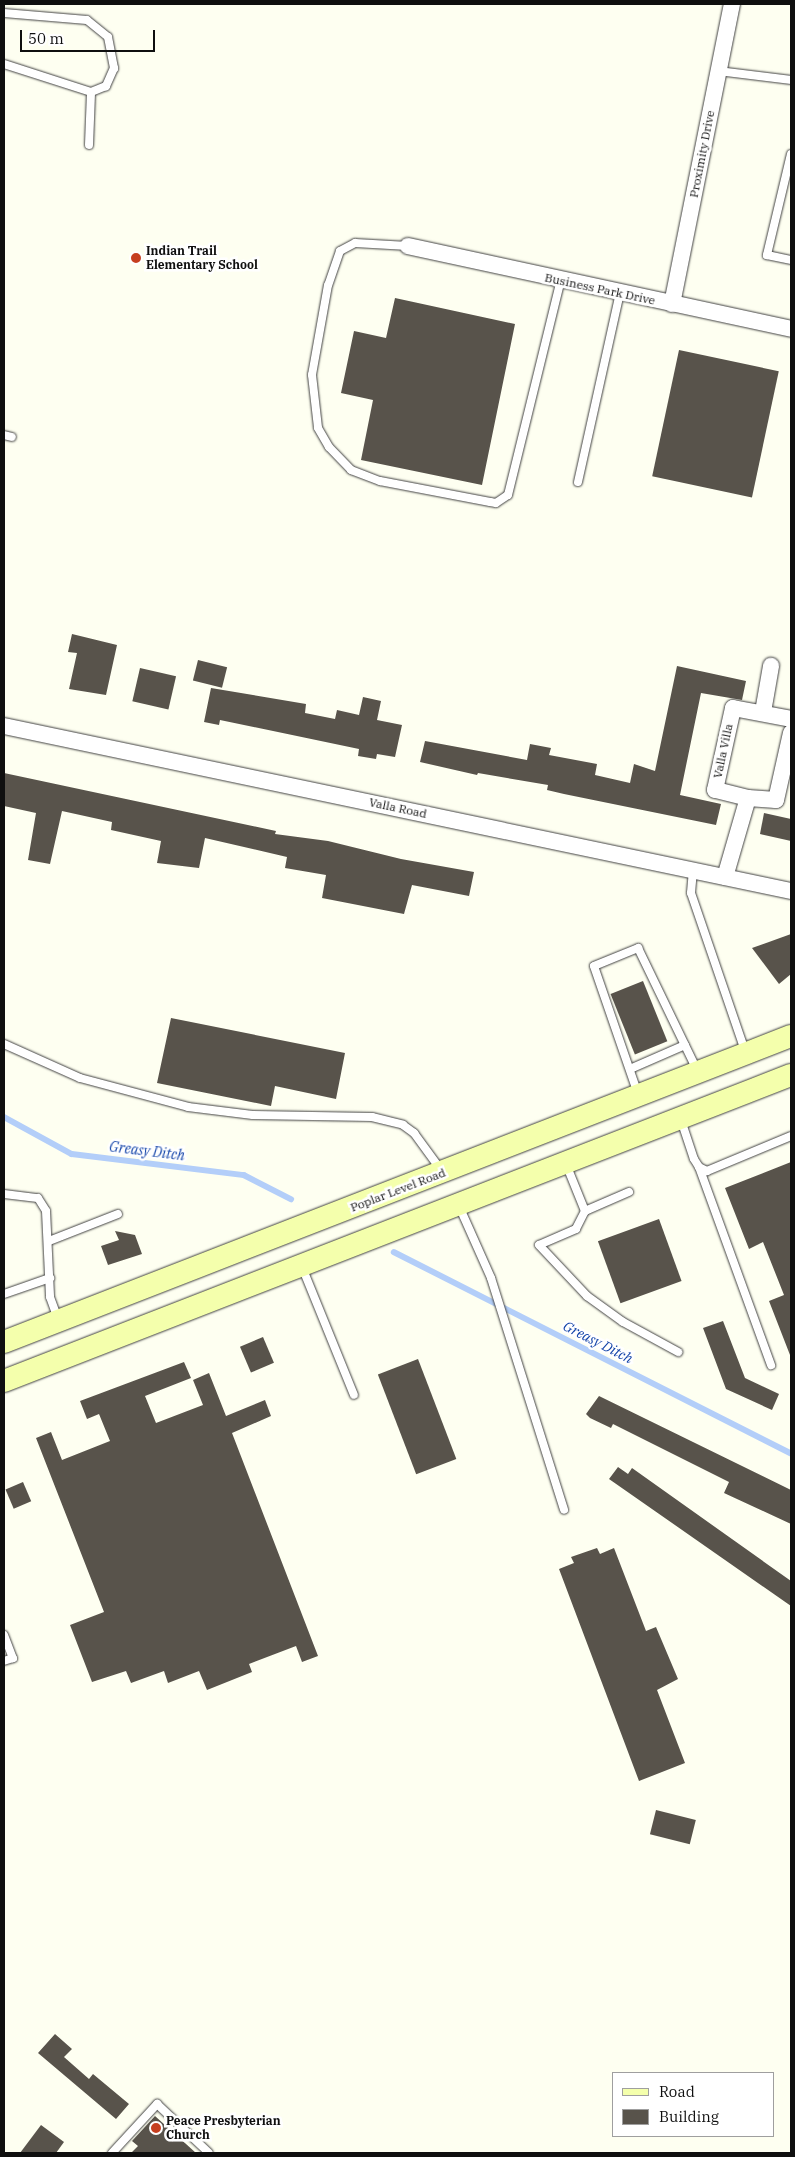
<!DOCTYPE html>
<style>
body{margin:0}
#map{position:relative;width:795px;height:2157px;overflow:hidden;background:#fefff1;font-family:"IBM Plex Serif",serif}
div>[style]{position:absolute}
.stream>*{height:5.5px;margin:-2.75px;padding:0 2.75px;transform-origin:2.75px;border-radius:2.75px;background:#b3cef9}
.building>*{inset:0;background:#58534b;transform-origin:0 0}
.roads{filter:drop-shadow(0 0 1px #424242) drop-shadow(0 0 1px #424242)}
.lane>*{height:8px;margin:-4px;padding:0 4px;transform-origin:4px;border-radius:4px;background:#fff}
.street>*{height:16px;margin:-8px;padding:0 8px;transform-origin:8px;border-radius:8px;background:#fff}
.secondary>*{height:22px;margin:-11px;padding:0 11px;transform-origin:11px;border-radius:11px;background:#f4ffac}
.dots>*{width:14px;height:14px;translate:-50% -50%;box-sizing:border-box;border:2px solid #fff;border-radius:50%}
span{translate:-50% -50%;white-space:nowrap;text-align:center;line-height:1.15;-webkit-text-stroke:5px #fff;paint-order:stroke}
.street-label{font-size:12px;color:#0f0f0f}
.poi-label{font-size:12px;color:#0f0f0f;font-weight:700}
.left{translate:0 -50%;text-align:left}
.water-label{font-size:14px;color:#1142a8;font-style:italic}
.frame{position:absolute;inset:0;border:5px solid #0f0f0f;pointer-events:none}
.legend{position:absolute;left:612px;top:2072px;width:162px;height:65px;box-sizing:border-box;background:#fff;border:1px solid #9f9f9f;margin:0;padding:6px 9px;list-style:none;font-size:15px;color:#0f0f0f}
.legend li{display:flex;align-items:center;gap:10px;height:25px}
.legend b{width:25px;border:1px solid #9f9f9f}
.scale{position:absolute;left:20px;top:30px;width:135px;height:22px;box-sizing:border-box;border:2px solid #0f0f0f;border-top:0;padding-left:6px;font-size:15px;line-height:18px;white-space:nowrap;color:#0f0f0f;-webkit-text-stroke:4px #fff;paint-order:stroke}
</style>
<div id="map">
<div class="stream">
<div style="left:4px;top:1117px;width:77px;rotate:28.6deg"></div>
<div style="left:72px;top:1154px;width:173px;rotate:7deg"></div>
<div style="left:244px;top:1175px;width:53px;rotate:27.1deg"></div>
<div style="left:394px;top:1252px;width:445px;rotate:26.9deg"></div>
</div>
<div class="building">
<div style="clip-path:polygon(395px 298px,515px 324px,482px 485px,361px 460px,373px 400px,341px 393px,354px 331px,386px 338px)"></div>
<div style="left:679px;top:350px;width:102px;height:129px;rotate:12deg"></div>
<div style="clip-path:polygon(72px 634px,117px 645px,106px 695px,69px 689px,77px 653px,68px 652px)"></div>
<div style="left:198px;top:660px;width:30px;height:21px;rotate:14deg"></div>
<div style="clip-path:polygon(677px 666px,746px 681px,742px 700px,701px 693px,680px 795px,721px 804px,716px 825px,564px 794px,547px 790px,548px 785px,478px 773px,477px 775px,420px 762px,425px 741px,527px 760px,530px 744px,551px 748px,549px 755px,597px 764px,595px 775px,630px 783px,634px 764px,655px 771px)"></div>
<div style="left:140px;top:668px;width:37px;height:34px;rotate:13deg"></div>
<div style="clip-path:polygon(211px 688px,306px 704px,305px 713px,335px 719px,337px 710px,359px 715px,363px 697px,381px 701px,377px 720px,402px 725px,395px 757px,377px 754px,376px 759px,358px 756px,359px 749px,220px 720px,219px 725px,204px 722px)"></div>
<div style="clip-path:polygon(4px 773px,276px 831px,275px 834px,328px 841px,401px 859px,474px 872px,469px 896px,412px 885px,404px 914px,322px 898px,326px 875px,285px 868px,287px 857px,205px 838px,199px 868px,157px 863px,161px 841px,111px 830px,112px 822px,62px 811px,50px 864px,28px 860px,36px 813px,4px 806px)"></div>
<div style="clip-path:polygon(764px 813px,791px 819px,791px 841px,760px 834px)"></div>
<div style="clip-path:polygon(791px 934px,791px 974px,779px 984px,752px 948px)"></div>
<div style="left:643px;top:981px;width:65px;height:35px;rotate:68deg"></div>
<div style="clip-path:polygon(171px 1018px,345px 1053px,336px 1099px,275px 1086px,271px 1106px,157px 1083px)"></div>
<div style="clip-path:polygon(791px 1162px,791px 1355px,790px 1355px,769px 1301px,784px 1295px,763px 1242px,749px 1249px,725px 1188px)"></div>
<div style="left:659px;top:1219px;width:66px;height:65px;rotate:70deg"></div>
<div style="clip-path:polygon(115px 1231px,135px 1235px,142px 1254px,108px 1265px,101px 1246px,119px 1240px)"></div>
<div style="clip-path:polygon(723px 1321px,745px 1378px,779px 1394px,772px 1410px,726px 1389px,703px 1328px)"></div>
<div style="left:263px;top:1337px;width:28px;height:25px;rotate:67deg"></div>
<div style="left:418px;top:1359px;width:107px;height:43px;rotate:69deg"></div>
<div style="clip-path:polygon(184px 1362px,191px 1378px,145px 1396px,156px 1423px,203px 1405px,193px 1380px,209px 1373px,226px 1416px,265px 1400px,271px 1416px,232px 1433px,318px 1656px,302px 1662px,296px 1646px,249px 1664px,252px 1672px,207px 1690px,199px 1671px,168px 1683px,164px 1671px,131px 1683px,126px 1671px,92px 1682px,70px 1625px,104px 1612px,36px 1438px,51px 1432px,62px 1460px,110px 1441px,99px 1414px,87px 1419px,80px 1401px)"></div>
<div style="clip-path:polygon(599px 1396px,791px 1490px,791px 1524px,724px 1493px,729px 1482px,613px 1424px,611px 1428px,590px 1418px,586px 1414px)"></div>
<div style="clip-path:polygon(618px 1467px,628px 1474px,632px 1468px,791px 1581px,791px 1606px,609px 1479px)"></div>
<div style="left:23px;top:1482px;width:21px;height:19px;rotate:67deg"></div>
<div style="clip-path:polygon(597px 1548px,600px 1554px,614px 1548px,646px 1631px,656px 1627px,678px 1679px,657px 1690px,685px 1763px,639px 1781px,559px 1569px,574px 1563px,571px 1557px)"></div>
<div style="left:656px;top:1810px;width:41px;height:25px;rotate:14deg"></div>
<div style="clip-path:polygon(55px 2034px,72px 2049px,64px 2057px,89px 2079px,93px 2074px,129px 2104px,116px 2119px,38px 2053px)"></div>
<div style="clip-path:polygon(155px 2116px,196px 2153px,131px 2153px,138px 2146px,132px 2141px)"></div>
<div style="clip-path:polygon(41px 2125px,64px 2142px,56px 2153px,20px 2153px)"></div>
</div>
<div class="roads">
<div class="lane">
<div style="left:4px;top:13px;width:83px;rotate:4.8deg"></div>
<div style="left:87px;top:20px;width:27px;rotate:39deg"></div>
<div style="left:108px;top:37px;width:32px;rotate:79deg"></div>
<div style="left:114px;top:68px;width:20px;rotate:114deg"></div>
<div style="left:106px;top:86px;width:16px;rotate:158deg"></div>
<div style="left:91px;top:92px;width:91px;rotate:-162.2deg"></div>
<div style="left:718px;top:71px;width:74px;rotate:7deg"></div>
<div style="left:89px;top:145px;width:53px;rotate:-87.8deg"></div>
<div style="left:791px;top:154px;width:104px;rotate:103.4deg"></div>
<div style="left:767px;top:255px;width:25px;rotate:12deg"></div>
<div style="left:408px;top:246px;width:53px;rotate:-176.8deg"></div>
<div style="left:355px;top:243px;width:17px;rotate:152deg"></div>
<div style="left:340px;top:251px;width:36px;rotate:109deg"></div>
<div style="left:328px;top:285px;width:91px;rotate:100.1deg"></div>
<div style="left:312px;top:375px;width:53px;rotate:83.5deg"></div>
<div style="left:318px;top:428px;width:22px;rotate:60deg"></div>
<div style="left:329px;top:447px;width:32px;rotate:46deg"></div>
<div style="left:351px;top:470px;width:31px;rotate:21deg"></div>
<div style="left:380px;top:481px;width:112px;rotate:10.8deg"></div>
<div style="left:490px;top:502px;width:6px;rotate:9deg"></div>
<div style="left:496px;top:503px;width:14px;rotate:-34deg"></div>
<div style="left:508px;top:495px;width:221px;rotate:-76.2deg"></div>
<div style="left:4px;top:435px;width:8px;rotate:14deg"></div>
<div style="left:578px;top:482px;width:194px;rotate:-77.5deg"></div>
<div style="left:693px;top:870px;width:23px;rotate:95deg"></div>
<div style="left:691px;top:893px;width:167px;rotate:71.1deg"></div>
<div style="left:4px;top:1044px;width:83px;rotate:24.1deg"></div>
<div style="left:80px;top:1078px;width:112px;rotate:15deg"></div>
<div style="left:188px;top:1107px;width:65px;rotate:7deg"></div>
<div style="left:253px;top:1115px;width:119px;rotate:1deg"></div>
<div style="left:372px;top:1117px;width:32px;rotate:14deg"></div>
<div style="left:403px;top:1125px;width:14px;rotate:36deg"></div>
<div style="left:414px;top:1133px;width:46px;rotate:53.9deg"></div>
<div style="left:630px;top:1069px;width:60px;rotate:-23.6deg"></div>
<div style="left:638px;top:1094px;width:135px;rotate:-109deg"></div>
<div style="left:594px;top:966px;width:48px;rotate:-22.2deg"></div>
<div style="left:638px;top:948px;width:136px;rotate:64.2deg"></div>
<div style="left:681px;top:1120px;width:41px;rotate:71.6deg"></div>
<div style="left:694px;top:1159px;width:9px;rotate:58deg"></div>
<div style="left:699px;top:1167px;width:9px;rotate:27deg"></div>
<div style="left:707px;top:1171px;width:91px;rotate:-22.6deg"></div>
<div style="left:566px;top:1164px;width:51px;rotate:68deg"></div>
<div style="left:585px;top:1211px;width:48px;rotate:-23.4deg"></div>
<div style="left:699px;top:1167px;width:211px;rotate:70deg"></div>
<div style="left:4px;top:1194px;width:34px;rotate:7deg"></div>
<div style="left:38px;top:1198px;width:15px;rotate:58deg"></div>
<div style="left:46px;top:1211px;width:86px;rotate:87.3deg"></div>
<div style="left:50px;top:1297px;width:23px;rotate:70deg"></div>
<div style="left:459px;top:1206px;width:79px;rotate:66deg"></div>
<div style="left:491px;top:1278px;width:243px;rotate:72.5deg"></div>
<div style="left:585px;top:1211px;width:20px;rotate:117deg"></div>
<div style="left:576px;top:1229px;width:40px;rotate:156.6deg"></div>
<div style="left:539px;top:1245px;width:70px;rotate:46.7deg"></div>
<div style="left:587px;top:1296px;width:44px;rotate:35.8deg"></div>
<div style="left:623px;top:1322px;width:63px;rotate:28.6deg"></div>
<div style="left:49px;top:1241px;width:74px;rotate:-21.4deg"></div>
<div style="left:302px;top:1267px;width:138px;rotate:67.9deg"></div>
<div style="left:4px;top:1294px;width:49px;rotate:-19.2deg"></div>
<div style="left:4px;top:1635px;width:25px;rotate:69deg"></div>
<div style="left:13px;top:1658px;width:9px;rotate:162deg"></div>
<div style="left:112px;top:2153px;width:67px;rotate:-47.4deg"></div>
<div style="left:157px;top:2104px;width:71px;rotate:43.3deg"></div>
</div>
<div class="street">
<div style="left:408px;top:246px;width:392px;rotate:12.2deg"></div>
<div style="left:672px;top:304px;width:306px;rotate:-78.7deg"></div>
<div style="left:763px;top:712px;width:47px;rotate:-80.1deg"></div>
<div style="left:4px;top:726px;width:804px;rotate:11.84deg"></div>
<div style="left:748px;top:798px;width:28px;rotate:4deg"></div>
<div style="left:776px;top:800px;width:69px;rotate:-77.4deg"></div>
<div style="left:725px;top:877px;width:82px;rotate:-73.8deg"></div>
<div style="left:748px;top:798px;width:34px;rotate:-166deg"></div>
<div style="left:715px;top:790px;width:84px;rotate:-77.6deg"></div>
<div style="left:733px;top:708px;width:59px;rotate:10.7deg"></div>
</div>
<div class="secondary">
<div style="left:4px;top:1342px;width:844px;rotate:-21.25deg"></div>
<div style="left:4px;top:1381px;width:844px;rotate:-21.25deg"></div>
</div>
</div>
<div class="dots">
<div style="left:136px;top:258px;background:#c63f20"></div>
<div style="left:156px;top:2128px;background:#c63f20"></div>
</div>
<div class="street-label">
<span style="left:702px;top:154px;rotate:-79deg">Proximity Drive</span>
<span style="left:600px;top:289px;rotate:12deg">Business Park Drive</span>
<span style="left:723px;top:751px;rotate:-78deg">Valla Villa</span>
<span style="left:398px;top:808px;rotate:12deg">Valla Road</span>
<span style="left:398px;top:1190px;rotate:-21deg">Poplar Level Road</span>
</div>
<div class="poi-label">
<span class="left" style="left:146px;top:258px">Indian Trail<br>Elementary School</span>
<span class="left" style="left:166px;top:2128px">Peace Presbyterian<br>Church</span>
</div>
<div class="water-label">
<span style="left:147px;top:1151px;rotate:7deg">Greasy Ditch</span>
<span style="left:598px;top:1342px;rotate:27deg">Greasy Ditch</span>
</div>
<div class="frame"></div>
<ul class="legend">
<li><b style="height:6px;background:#f4ffac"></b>Road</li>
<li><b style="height:14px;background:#58534b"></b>Building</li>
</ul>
<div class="scale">50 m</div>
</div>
